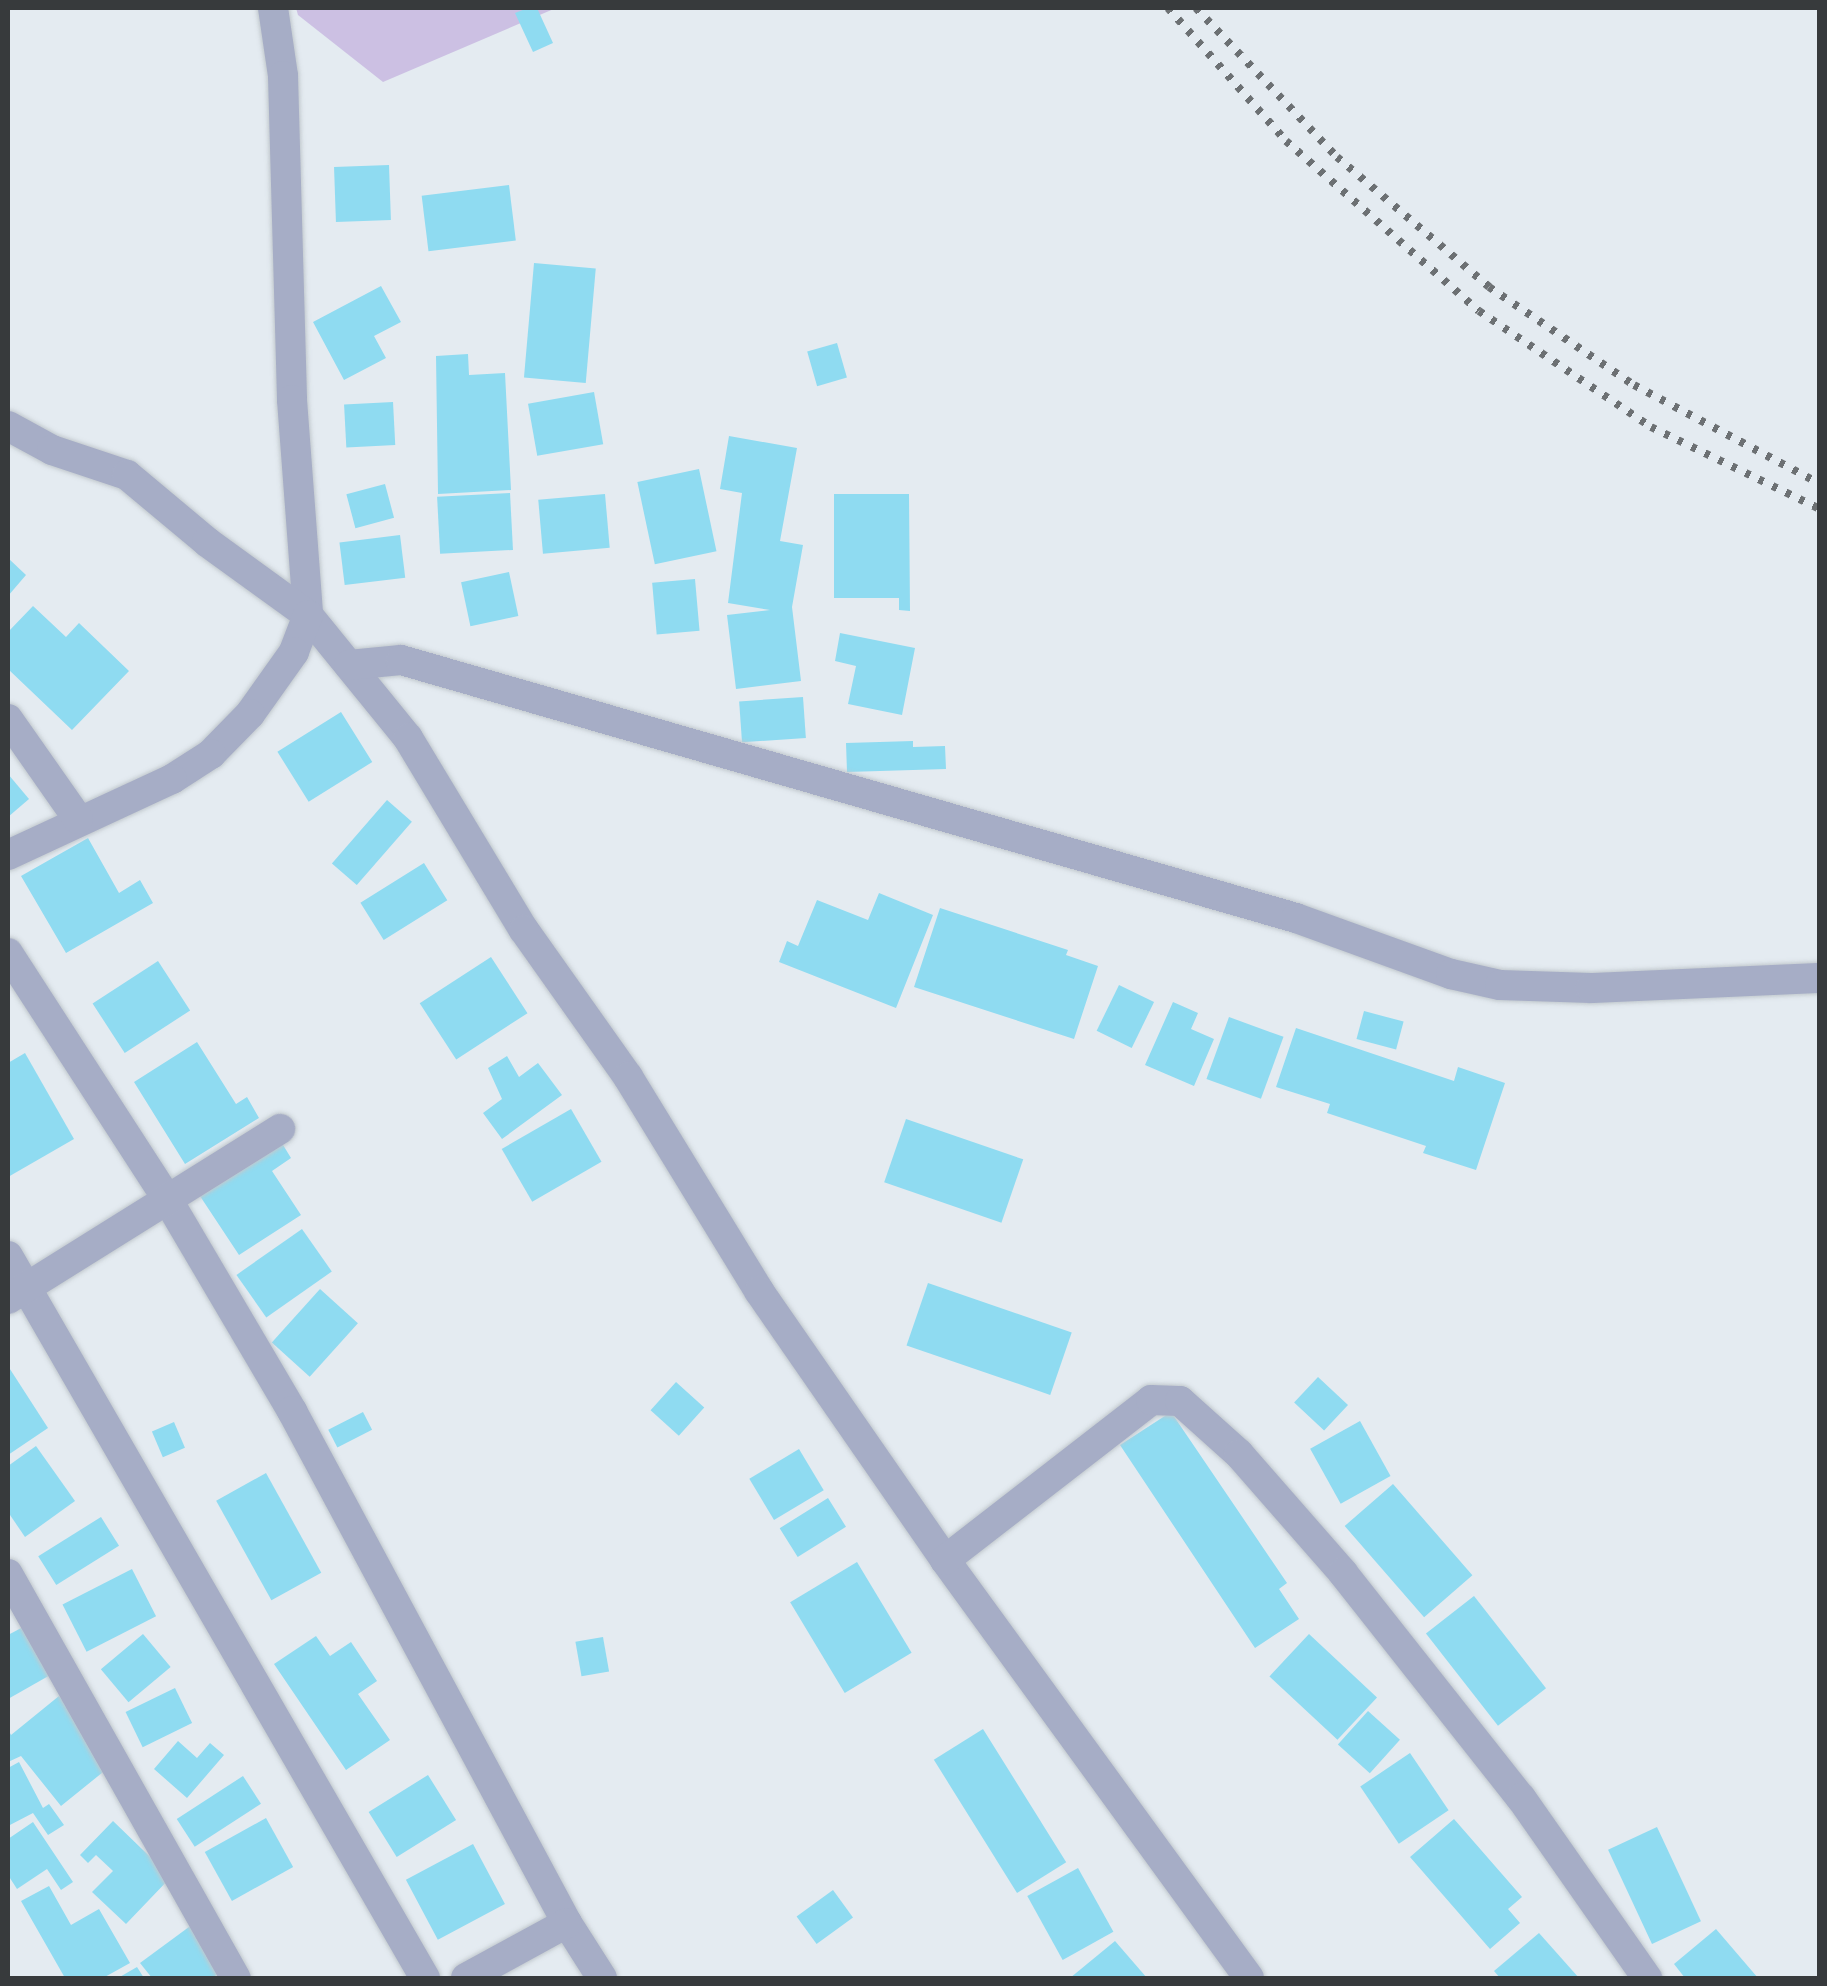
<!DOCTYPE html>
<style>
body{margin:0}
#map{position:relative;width:1827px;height:1986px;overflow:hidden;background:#e4ebf1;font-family:"Space Grotesk",sans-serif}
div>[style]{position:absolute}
.green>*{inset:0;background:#ccc0e3}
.building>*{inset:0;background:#8fdbf1;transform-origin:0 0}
.roads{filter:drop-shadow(0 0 2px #c1c8cd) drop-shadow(0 0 2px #c1c8cd)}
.minor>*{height:30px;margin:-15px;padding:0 15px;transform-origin:15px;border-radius:15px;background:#a6adc6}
.rail>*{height:8px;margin-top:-4px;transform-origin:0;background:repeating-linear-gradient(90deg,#6c7073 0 5px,transparent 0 15px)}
span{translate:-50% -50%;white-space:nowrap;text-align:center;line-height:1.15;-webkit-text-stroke:8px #e4ebf1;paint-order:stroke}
.frame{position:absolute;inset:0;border:10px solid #373a3c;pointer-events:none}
</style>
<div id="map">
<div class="green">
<div style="clip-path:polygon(296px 8px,556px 8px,383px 82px,298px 15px)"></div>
</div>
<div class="building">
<div style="clip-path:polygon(528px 8px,537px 8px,553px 43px,533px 52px,515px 13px)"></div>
<div style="left:389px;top:165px;width:55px;height:55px;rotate:88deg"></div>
<div style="left:509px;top:185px;width:56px;height:88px;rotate:83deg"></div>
<div style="left:534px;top:263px;width:62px;height:115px;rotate:5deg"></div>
<div style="clip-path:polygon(381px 286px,401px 322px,374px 336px,386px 358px,344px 380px,313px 322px)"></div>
<div style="left:837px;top:343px;width:36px;height:31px;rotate:74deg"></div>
<div style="clip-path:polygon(468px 354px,469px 375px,505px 373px,511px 490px,438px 494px,436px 356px)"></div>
<div style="left:594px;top:392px;width:53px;height:67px;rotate:80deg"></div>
<div style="left:393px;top:402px;width:43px;height:49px;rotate:87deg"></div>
<div style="clip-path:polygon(729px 436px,797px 448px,780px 541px,803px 545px,792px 607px,801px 681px,736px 689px,727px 615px,770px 610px,728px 603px,742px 493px,720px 489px)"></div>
<div style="left:699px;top:469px;width:84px;height:63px;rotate:78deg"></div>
<div style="left:385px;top:484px;width:35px;height:40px;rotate:75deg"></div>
<div style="left:510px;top:493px;width:57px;height:73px;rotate:87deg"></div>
<div style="left:605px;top:494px;width:54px;height:67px;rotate:85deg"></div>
<div style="clip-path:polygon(834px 494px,909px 494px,910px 611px,899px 610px,899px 598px,834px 598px)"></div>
<div style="left:400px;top:535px;width:43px;height:61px;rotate:83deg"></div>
<div style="clip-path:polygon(8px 558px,26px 575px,8px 596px)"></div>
<div style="left:509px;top:572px;width:45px;height:49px;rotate:78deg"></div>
<div style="left:695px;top:579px;width:52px;height:43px;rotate:85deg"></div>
<div style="clip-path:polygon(33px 606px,66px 637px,79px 623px,129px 671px,72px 730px,8px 669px,8px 632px)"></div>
<div style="clip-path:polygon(840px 633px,915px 648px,902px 715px,848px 704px,856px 666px,835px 661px)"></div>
<div style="left:803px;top:697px;width:41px;height:64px;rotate:86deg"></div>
<div style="left:341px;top:712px;width:59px;height:75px;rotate:58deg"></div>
<div style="clip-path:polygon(913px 741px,913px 747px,945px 746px,946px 769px,847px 772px,846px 743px)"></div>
<div style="clip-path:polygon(8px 774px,29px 799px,8px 817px)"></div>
<div style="left:387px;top:800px;width:33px;height:84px;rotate:41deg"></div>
<div style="clip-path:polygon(88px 838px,119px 893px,140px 880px,153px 903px,66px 953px,21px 876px)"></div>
<div style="left:424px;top:863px;width:44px;height:75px;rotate:58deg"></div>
<div style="clip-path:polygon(879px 893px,933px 915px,896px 1008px,779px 962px,787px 941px,798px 946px,817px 900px,868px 920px)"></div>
<div style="clip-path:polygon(940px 908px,1068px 950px,1066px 955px,1098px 966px,1074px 1039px,914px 987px)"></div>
<div style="left:491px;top:957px;width:67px;height:85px;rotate:57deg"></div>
<div style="left:158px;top:961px;width:59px;height:78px;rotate:57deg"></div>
<div style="left:1119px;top:985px;width:39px;height:51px;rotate:26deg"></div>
<div style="clip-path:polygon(1173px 1002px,1198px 1013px,1191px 1029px,1214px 1039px,1194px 1086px,1145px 1065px)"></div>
<div style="left:1364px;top:1011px;width:41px;height:29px;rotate:15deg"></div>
<div style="left:1229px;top:1017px;width:58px;height:66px;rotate:20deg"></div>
<div style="clip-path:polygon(1296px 1028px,1454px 1081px,1458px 1067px,1505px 1083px,1476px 1170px,1423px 1153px,1426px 1146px,1327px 1113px,1330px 1104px,1276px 1087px)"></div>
<div style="clip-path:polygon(197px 1042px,236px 1104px,247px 1097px,259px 1118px,185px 1164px,134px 1082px)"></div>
<div style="clip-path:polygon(25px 1053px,74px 1139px,8px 1177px,8px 1063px)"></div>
<div style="clip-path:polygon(507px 1056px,519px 1077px,538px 1063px,562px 1095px,502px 1139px,483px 1113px,502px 1099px,488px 1068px)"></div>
<div style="left:571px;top:1109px;width:61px;height:80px;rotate:60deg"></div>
<div style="left:906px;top:1119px;width:124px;height:67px;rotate:19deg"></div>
<div style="clip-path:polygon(280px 1140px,291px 1158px,272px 1171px,301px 1215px,239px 1255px,198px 1193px)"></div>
<div style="left:302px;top:1229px;width:52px;height:80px;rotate:55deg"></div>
<div style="left:928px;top:1283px;width:152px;height:66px;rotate:19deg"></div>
<div style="left:320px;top:1289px;width:51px;height:72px;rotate:42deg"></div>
<div style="clip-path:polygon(8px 1366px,48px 1428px,8px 1455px)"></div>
<div style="left:1318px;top:1377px;width:41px;height:35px;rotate:43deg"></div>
<div style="left:676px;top:1382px;width:38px;height:38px;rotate:42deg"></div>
<div style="left:363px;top:1412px;width:20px;height:39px;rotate:63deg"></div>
<div style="clip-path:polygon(1171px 1412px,1287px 1583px,1279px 1589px,1299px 1619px,1255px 1648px,1120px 1445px)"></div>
<div style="left:1360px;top:1421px;width:63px;height:57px;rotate:61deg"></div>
<div style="left:174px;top:1422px;width:28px;height:24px;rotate:67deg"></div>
<div style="clip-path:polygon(36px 1446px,75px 1501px,25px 1537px,8px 1512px,8px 1466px)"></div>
<div style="left:799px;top:1449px;width:48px;height:58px;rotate:59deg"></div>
<div style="left:266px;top:1473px;width:114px;height:57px;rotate:61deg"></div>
<div style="left:1393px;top:1484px;width:121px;height:64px;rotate:49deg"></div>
<div style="left:828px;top:1498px;width:34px;height:57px;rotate:58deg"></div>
<div style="left:101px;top:1517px;width:34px;height:74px;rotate:58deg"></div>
<div style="left:857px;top:1562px;width:106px;height:78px;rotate:59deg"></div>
<div style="left:132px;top:1569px;width:53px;height:78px;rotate:63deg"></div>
<div style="left:1474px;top:1596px;width:117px;height:61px;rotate:52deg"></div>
<div style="clip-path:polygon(25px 1626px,52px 1674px,8px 1699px,8px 1635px)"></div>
<div style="left:143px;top:1634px;width:43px;height:55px;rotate:50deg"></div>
<div style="left:1309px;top:1634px;width:93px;height:58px;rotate:43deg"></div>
<div style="clip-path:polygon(316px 1636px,330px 1656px,351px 1642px,377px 1681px,358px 1694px,390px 1740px,346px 1770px,274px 1664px)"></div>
<div style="left:603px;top:1637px;width:35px;height:28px;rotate:80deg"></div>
<div style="left:175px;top:1688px;width:39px;height:55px;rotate:64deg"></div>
<div style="clip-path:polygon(59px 1696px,113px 1764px,61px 1806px,21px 1756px,8px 1762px,8px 1729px,11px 1735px)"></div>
<div style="left:1368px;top:1711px;width:43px;height:45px;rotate:42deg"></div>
<div style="left:983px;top:1729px;width:157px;height:58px;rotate:58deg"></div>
<div style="clip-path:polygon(178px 1741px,197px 1758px,210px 1743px,224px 1755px,187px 1798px,154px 1769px)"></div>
<div style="left:1410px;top:1753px;width:69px;height:60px;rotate:56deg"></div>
<div style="clip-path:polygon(19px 1762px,43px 1808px,49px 1804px,64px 1825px,48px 1835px,33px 1813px,8px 1826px,8px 1768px)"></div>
<div style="left:428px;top:1775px;width:53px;height:70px;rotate:58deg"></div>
<div style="left:243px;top:1776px;width:33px;height:79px;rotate:57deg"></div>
<div style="left:266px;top:1818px;width:56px;height:70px;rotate:61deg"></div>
<div style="clip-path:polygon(1454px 1819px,1522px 1897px,1508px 1909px,1520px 1923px,1490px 1949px,1410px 1857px)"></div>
<div style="clip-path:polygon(113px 1821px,171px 1877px,126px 1924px,92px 1892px,113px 1871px,96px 1855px,88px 1863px,80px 1855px)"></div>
<div style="clip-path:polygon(33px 1822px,73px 1882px,61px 1890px,47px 1869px,17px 1889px,8px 1875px,8px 1839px)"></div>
<div style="left:1657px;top:1827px;width:104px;height:54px;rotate:65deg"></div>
<div style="left:473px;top:1844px;width:68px;height:76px;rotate:62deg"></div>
<div style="left:1078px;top:1868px;width:73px;height:58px;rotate:61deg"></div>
<div style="clip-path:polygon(49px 1886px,71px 1925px,99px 1909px,130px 1963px,103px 1978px,65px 1978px,21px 1901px)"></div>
<div style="left:833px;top:1890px;width:34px;height:45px;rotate:54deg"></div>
<div style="clip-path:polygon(193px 1924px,226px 1968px,212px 1978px,152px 1978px,140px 1963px)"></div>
<div style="clip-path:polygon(1716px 1929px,1758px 1978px,1685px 1978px,1674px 1964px)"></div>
<div style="clip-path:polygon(1539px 1933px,1579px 1978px,1500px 1978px,1494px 1971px)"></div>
<div style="clip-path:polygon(1115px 1941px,1147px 1978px,1070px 1978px)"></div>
<div style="clip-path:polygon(137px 1967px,144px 1978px,118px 1978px)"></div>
</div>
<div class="roads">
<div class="minor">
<div style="left:273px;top:8px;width:69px;rotate:81.6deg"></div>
<div style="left:283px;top:76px;width:324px;rotate:88.4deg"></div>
<div style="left:292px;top:400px;width:216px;rotate:85.7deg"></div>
<div style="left:308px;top:615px;width:159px;rotate:50.9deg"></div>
<div style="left:408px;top:738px;width:224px;rotate:58.9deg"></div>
<div style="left:524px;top:930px;width:180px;rotate:54.7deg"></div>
<div style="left:628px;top:1077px;width:251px;rotate:58.5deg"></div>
<div style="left:759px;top:1291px;width:327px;rotate:55.3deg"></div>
<div style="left:945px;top:1560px;width:517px;rotate:53.97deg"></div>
<div style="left:8px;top:426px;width:50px;rotate:28.6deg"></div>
<div style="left:52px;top:450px;width:79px;rotate:18.4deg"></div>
<div style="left:127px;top:475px;width:104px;rotate:39.9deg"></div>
<div style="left:207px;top:542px;width:125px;rotate:35.9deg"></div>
<div style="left:308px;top:615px;width:40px;rotate:111deg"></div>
<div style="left:294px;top:652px;width:76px;rotate:125.4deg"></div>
<div style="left:250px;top:714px;width:56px;rotate:134.3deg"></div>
<div style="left:211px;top:754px;width:46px;rotate:147.3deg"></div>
<div style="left:172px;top:779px;width:181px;rotate:155.1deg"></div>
<div style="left:349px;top:665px;width:52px;rotate:-5.5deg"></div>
<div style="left:401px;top:660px;width:931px;rotate:16.08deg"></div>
<div style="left:1296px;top:918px;width:165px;rotate:19.9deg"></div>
<div style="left:1451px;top:974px;width:50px;rotate:12.7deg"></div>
<div style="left:1500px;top:985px;width:91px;rotate:1.9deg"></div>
<div style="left:1591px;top:988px;width:229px;rotate:-2.5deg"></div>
<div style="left:8px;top:719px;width:122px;rotate:55deg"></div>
<div style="left:8px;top:953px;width:297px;rotate:57.1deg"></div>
<div style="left:169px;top:1202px;width:243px;rotate:59.5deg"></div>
<div style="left:292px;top:1411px;width:581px;rotate:61.76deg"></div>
<div style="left:567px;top:1923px;width:65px;rotate:57.5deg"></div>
<div style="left:8px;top:1256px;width:834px;rotate:59.99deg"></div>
<div style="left:8px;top:1299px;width:321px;rotate:-32deg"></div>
<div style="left:945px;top:1560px;width:261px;rotate:-37.8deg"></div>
<div style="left:1151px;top:1400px;width:29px;rotate:2deg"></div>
<div style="left:1180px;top:1401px;width:79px;rotate:41.9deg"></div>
<div style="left:1239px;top:1454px;width:158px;rotate:48.8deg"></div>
<div style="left:1343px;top:1573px;width:287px;rotate:51.7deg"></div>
<div style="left:1521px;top:1798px;width:220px;rotate:55deg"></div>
<div style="left:8px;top:1574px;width:464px;rotate:60.6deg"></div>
<div style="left:466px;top:1978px;width:115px;rotate:-28.6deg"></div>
</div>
</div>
<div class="rail">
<div style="left:1168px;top:8px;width:178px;rotate:48.4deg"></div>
<div style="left:1286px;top:141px;width:257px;rotate:41.4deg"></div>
<div style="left:1479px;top:311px;width:207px;rotate:34deg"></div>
<div style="left:1651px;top:427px;width:188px;rotate:25.9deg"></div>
<div style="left:1196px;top:8px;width:205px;rotate:46.6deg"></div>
<div style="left:1337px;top:157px;width:200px;rotate:40.5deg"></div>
<div style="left:1489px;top:287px;width:175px;rotate:34.1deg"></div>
<div style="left:1634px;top:385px;width:211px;rotate:28deg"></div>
</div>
<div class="frame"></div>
</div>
